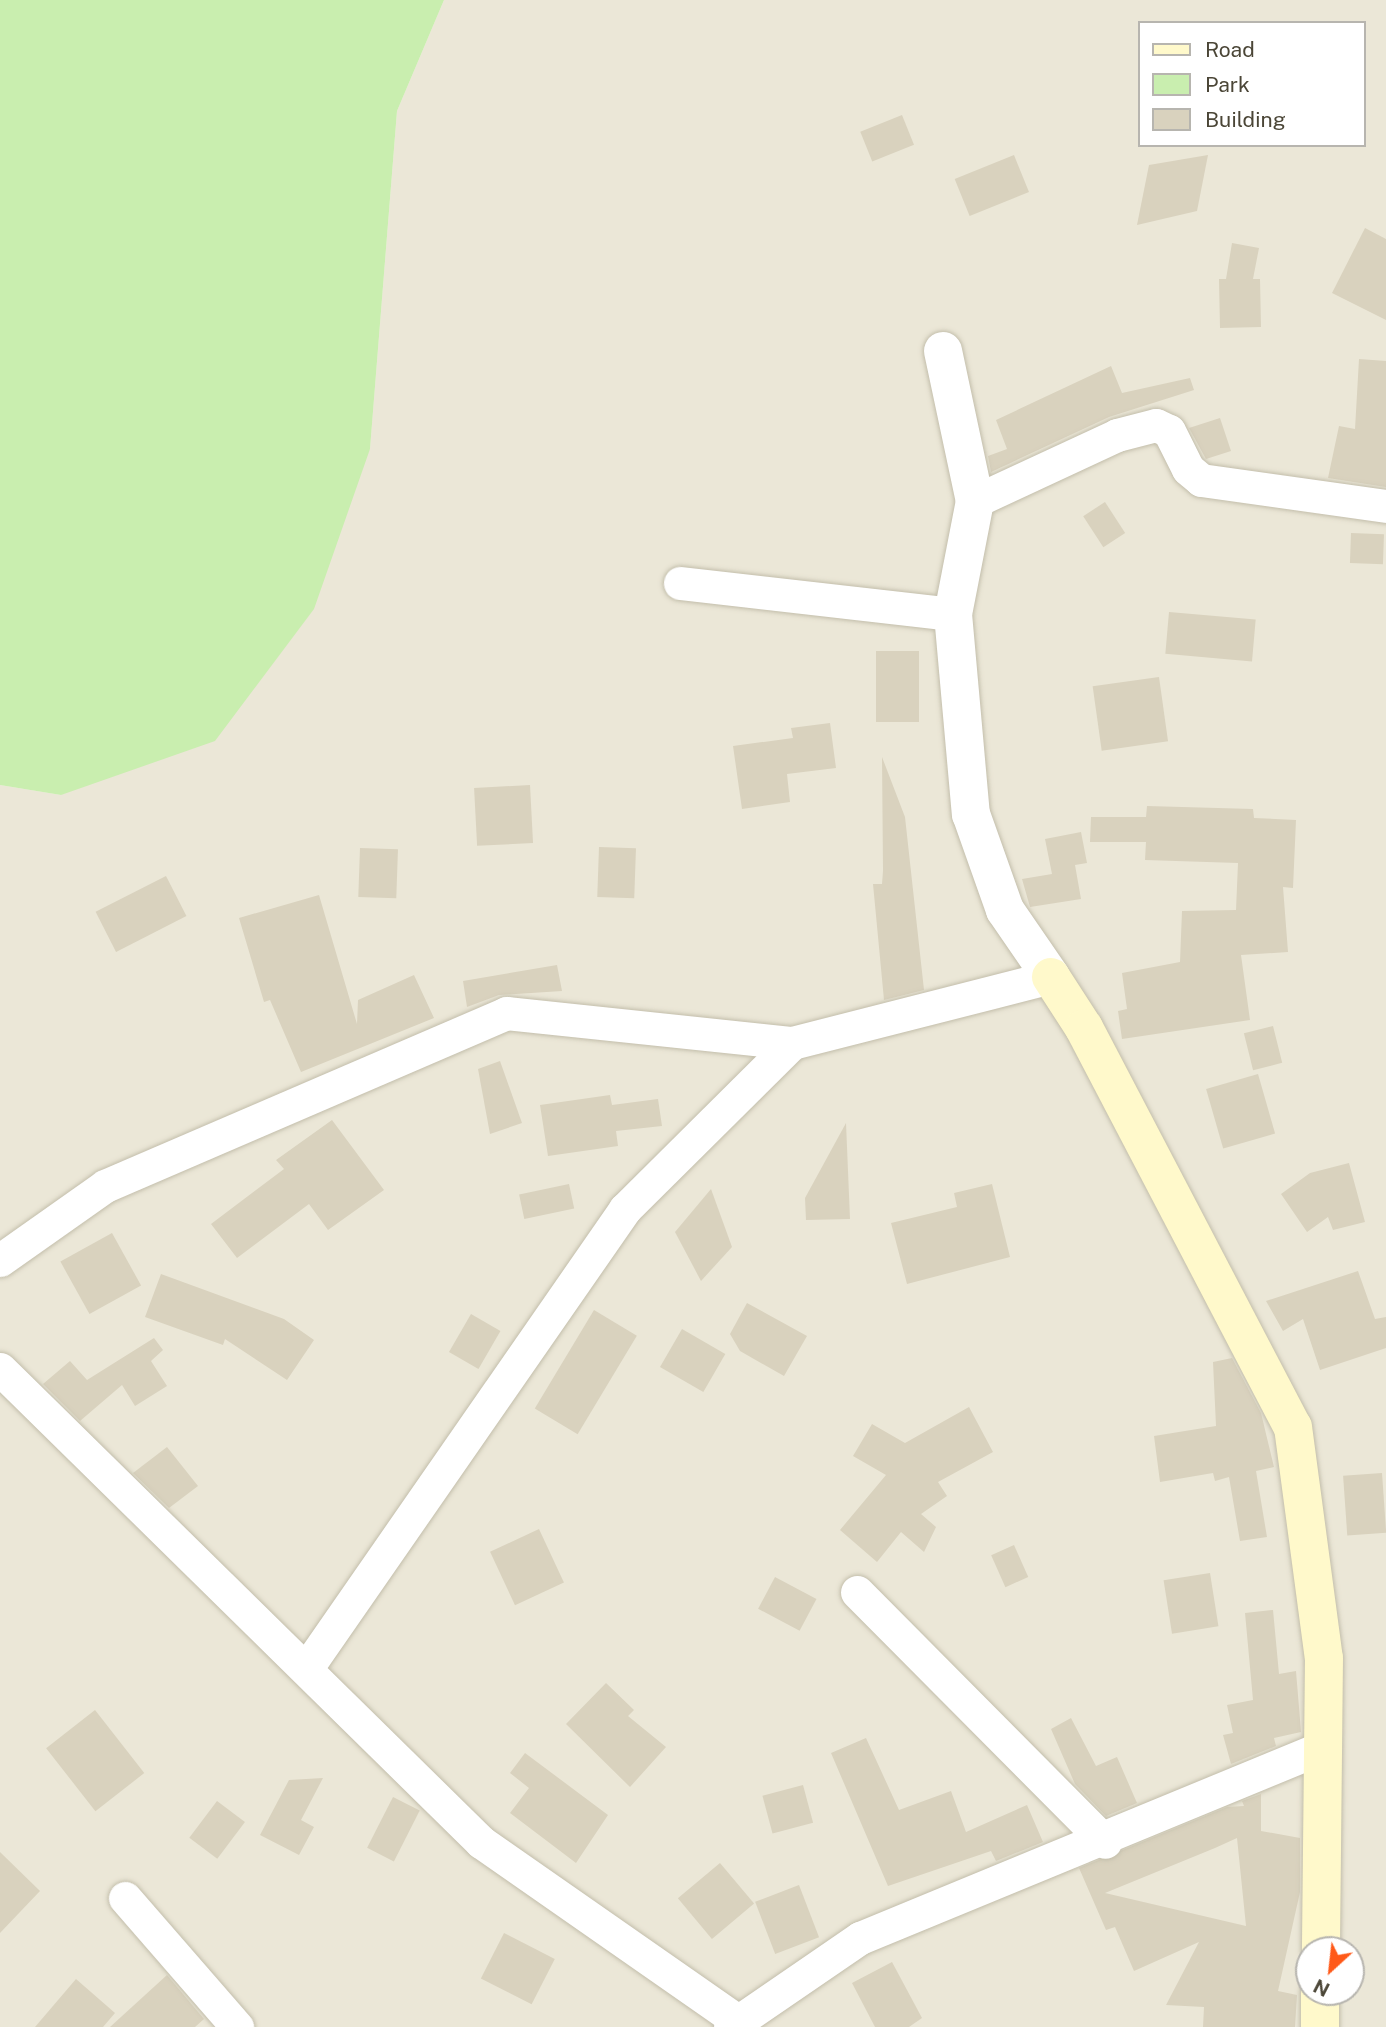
<!DOCTYPE html>
<style>
body{margin:0}
#map{position:relative;width:1386px;height:2027px;overflow:hidden;background:#f6f4ea;font-family:"Public Sans",sans-serif}
div>[style]{position:absolute}
.residential>*{inset:0;background:#ebe7d7}
.green>*{inset:0;background:#c9eeaf}
.building>*{inset:0;background:#d9d2be;transform-origin:0 0}
.roads{filter:drop-shadow(0 0 2px #c3beab) drop-shadow(0 0 2px #c3beab)}
.minor>*{height:33px;margin:-16.5px;padding:0 16.5px;transform-origin:16.5px;border-radius:16.5px;background:#fff}
.tertiary>*{height:38px;margin:-19px;padding:0 19px;transform-origin:19px;border-radius:19px;background:#fff}
.secondary>*{height:38px;margin:-19px;padding:0 19px;transform-origin:19px;border-radius:19px;background:#fff9cb}
span{translate:-50% -50%;white-space:nowrap;text-align:center;line-height:1.15;-webkit-text-stroke:7px #fff;paint-order:stroke}
.legend{position:absolute;left:1138px;top:21px;width:228px;height:126px;box-sizing:border-box;background:#fff;border:2px solid #b7b5af;margin:0;padding:9px 12px;list-style:none;font-size:21px;color:#4b4637}
.legend li{display:flex;align-items:center;gap:14px;height:35px}
.legend b{width:35px;border:2px solid #b7b5af}
.north{position:absolute;left:1295px;top:1936px;width:70px;height:70px;box-sizing:border-box;background:#fff;border:2px solid #b7b5af;border-radius:50%;rotate:207deg;font-size:19px;font-weight:700;line-height:28px;text-align:center;color:#4b4637}
.north::after{content:'';display:block;margin:auto;width:24px;height:32px;background:#ff5918;clip-path:polygon(50% 0,100% 100%,50% 72%,0 100%)}
</style>
<div id="map">
<div class="residential">
<div style="clip-path:polygon(evenodd,444px 0,1386px 0,1386px 2027px,0 2027px,0 785px,61px 795px,370px 449px,397px 111px,444px 0,1139px 23px,1363px 23px,1363px 145px,1139px 145px,1139px 23px,444px 0,1309px 1950px,1351px 1950px,1351px 1992px,1309px 1992px,1309px 1950px)"></div>
</div>
<div class="green">
<div style="clip-path:polygon(0 0,444px 0,397px 111px,370px 449px,314px 609px,215px 741px,61px 795px,0 785px)"></div>
</div>
<div class="building">
<div style="left:902px;top:115px;width:32px;height:45px;rotate:68deg"></div>
<div style="left:1014px;top:155px;width:40px;height:64px;rotate:68deg"></div>
<div style="clip-path:polygon(1208px 155px,1197px 211px,1137px 225px,1149px 165px)"></div>
<div style="clip-path:polygon(1365px 228px,1386px 239px,1386px 320px,1332px 293px)"></div>
<div style="clip-path:polygon(1232px 243px,1259px 248px,1253px 279px,1260px 279px,1261px 327px,1220px 328px,1219px 279px,1226px 279px)"></div>
<div style="clip-path:polygon(1359px 359px,1386px 361px,1386px 487px,1328px 478px,1339px 426px,1355px 429px)"></div>
<div style="clip-path:polygon(1111px 366px,1122px 393px,1190px 378px,1194px 390px,1109px 417px,991px 472px,988px 456px,1007px 449px,996px 420px)"></div>
<div style="clip-path:polygon(1220px 418px,1231px 451px,1206px 459px,1189px 428px)"></div>
<div style="left:1105px;top:502px;width:37px;height:26px;rotate:57deg"></div>
<div style="left:1351px;top:533px;width:33px;height:30px;rotate:2deg"></div>
<div style="left:1169px;top:612px;width:87px;height:42px;rotate:5deg"></div>
<div style="left:876px;top:651px;width:43px;height:71px"></div>
<div style="left:1159px;top:677px;width:65px;height:67px;rotate:82deg"></div>
<div style="clip-path:polygon(830px 723px,836px 768px,787px 774px,790px 802px,742px 809px,733px 746px,793px 738px,791px 728px)"></div>
<div style="clip-path:polygon(882px 757px,905px 817px,924px 990px,884px 1000px,873px 884px,882px 884px,883px 871px)"></div>
<div style="left:530px;top:785px;width:58px;height:56px;rotate:87deg"></div>
<div style="clip-path:polygon(1147px 806px,1253px 809px,1254px 818px,1296px 820px,1293px 888px,1283px 887px,1288px 952px,1241px 955px,1250px 1020px,1122px 1039px,1118px 1011px,1127px 1009px,1122px 973px,1180px 962px,1182px 911px,1236px 910px,1238px 863px,1145px 860px,1146px 842px,1090px 842px,1091px 817px,1146px 817px)"></div>
<div style="clip-path:polygon(1081px 832px,1087px 863px,1075px 865px,1081px 899px,1030px 907px,1022px 879px,1052px 874px,1045px 839px)"></div>
<div style="left:599px;top:847px;width:37px;height:50px;rotate:2deg"></div>
<div style="left:360px;top:848px;width:38px;height:49px;rotate:2deg"></div>
<div style="left:166px;top:876px;width:45px;height:79px;rotate:63deg"></div>
<div style="clip-path:polygon(319px 895px,357px 1024px,358px 1000px,414px 975px,434px 1018px,301px 1072px,270px 1000px,264px 1002px,239px 918px)"></div>
<div style="clip-path:polygon(557px 965px,562px 991px,499px 995px,467px 1007px,463px 981px)"></div>
<div style="left:1273px;top:1026px;width:38px;height:30px;rotate:76deg"></div>
<div style="clip-path:polygon(500px 1061px,522px 1123px,490px 1134px,478px 1069px)"></div>
<div style="left:1258px;top:1074px;width:62px;height:54px;rotate:74deg"></div>
<div style="clip-path:polygon(610px 1095px,612px 1105px,658px 1099px,662px 1126px,616px 1131px,618px 1146px,548px 1156px,540px 1105px)"></div>
<div style="clip-path:polygon(332px 1120px,384px 1190px,328px 1230px,309px 1204px,237px 1258px,211px 1224px,284px 1169px,276px 1160px)"></div>
<div style="clip-path:polygon(846px 1123px,850px 1219px,806px 1220px,805px 1198px)"></div>
<div style="clip-path:polygon(1349px 1163px,1365px 1222px,1333px 1230px,1328px 1217px,1307px 1232px,1281px 1194px,1310px 1173px)"></div>
<div style="left:569px;top:1184px;width:25px;height:51px;rotate:78deg"></div>
<div style="clip-path:polygon(992px 1184px,1010px 1257px,907px 1284px,891px 1223px,957px 1207px,954px 1193px)"></div>
<div style="clip-path:polygon(711px 1189px,732px 1247px,701px 1281px,675px 1232px)"></div>
<div style="left:112px;top:1233px;width:60px;height:59px;rotate:61deg"></div>
<div style="clip-path:polygon(1358px 1271px,1375px 1319px,1386px 1317px,1386px 1348px,1320px 1370px,1303px 1319px,1283px 1331px,1266px 1301px)"></div>
<div style="clip-path:polygon(161px 1274px,284px 1319px,314px 1340px,287px 1380px,225px 1339px,223px 1345px,145px 1317px)"></div>
<div style="clip-path:polygon(747px 1303px,807px 1336px,784px 1376px,740px 1351px,730px 1334px)"></div>
<div style="left:594px;top:1310px;width:50px;height:115px;rotate:31deg"></div>
<div style="left:471px;top:1314px;width:34px;height:44px;rotate:30deg"></div>
<div style="left:682px;top:1329px;width:50px;height:44px;rotate:30deg"></div>
<div style="clip-path:polygon(154px 1338px,163px 1350px,151px 1361px,167px 1386px,135px 1406px,122px 1385px,80px 1421px,43px 1384px,70px 1361px,87px 1380px)"></div>
<div style="clip-path:polygon(1232px 1358px,1261px 1413px,1274px 1467px,1256px 1471px,1267px 1537px,1240px 1541px,1229px 1477px,1215px 1481px,1213px 1473px,1160px 1482px,1154px 1436px,1216px 1426px,1213px 1362px)"></div>
<div style="clip-path:polygon(969px 1407px,993px 1452px,938px 1482px,947px 1496px,921px 1514px,936px 1527px,924px 1552px,901px 1532px,877px 1562px,840px 1530px,886px 1475px,853px 1456px,872px 1424px,905px 1443px)"></div>
<div style="clip-path:polygon(167px 1447px,198px 1486px,169px 1508px,133px 1473px)"></div>
<div style="left:1382px;top:1473px;width:60px;height:39px;rotate:86deg"></div>
<div style="left:539px;top:1529px;width:59px;height:54px;rotate:65deg"></div>
<div style="left:1014px;top:1545px;width:35px;height:25px;rotate:66deg"></div>
<div style="left:1210px;top:1573px;width:54px;height:47px;rotate:81deg"></div>
<div style="left:775px;top:1577px;width:47px;height:36px;rotate:28deg"></div>
<div style="clip-path:polygon(1273px 1610px,1279px 1674px,1296px 1671px,1301px 1732px,1274px 1738px,1276px 1746px,1231px 1764px,1223px 1735px,1233px 1733px,1227px 1705px,1253px 1700px,1245px 1613px)"></div>
<div style="clip-path:polygon(606px 1683px,634px 1710px,628px 1716px,666px 1747px,630px 1787px,566px 1724px)"></div>
<div style="left:95px;top:1710px;width:80px;height:62px;rotate:52deg"></div>
<div style="clip-path:polygon(1071px 1718px,1096px 1766px,1117px 1757px,1137px 1803px,1106px 1816px,1075px 1784px,1051px 1729px)"></div>
<div style="clip-path:polygon(866px 1738px,899px 1810px,951px 1791px,966px 1832px,1027px 1805px,1043px 1842px,996px 1861px,991px 1851px,888px 1886px,831px 1753px)"></div>
<div style="clip-path:polygon(525px 1753px,608px 1815px,576px 1863px,510px 1813px,529px 1788px,510px 1773px)"></div>
<div style="clip-path:polygon(323px 1778px,301px 1820px,314px 1827px,299px 1855px,260px 1835px,289px 1780px)"></div>
<div style="left:803px;top:1785px;width:39px;height:42px;rotate:75deg"></div>
<div style="clip-path:polygon(evenodd,1261px 1794px,1261px 1831px,1300px 1838px,1300px 1892px,1278px 1991px,1297px 1995px,1295px 2027px,1203px 2027px,1204px 2007px,1166px 2005px,1199px 1942px,1134px 1971px,1115px 1927px,1106px 1930px,1079px 1868px,1227px 1807px,1244px 1806px,1242px 1801px,1261px 1794px,1237px 1838px,1246px 1926px,1105px 1893px,1215px 1848px,1237px 1838px)"></div>
<div style="left:393px;top:1797px;width:30px;height:57px;rotate:27deg"></div>
<div style="left:217px;top:1801px;width:35px;height:46px;rotate:37deg"></div>
<div style="clip-path:polygon(0 1852px,40px 1891px,0 1933px)"></div>
<div style="left:720px;top:1863px;width:53px;height:55px;rotate:50deg"></div>
<div style="left:799px;top:1885px;width:56px;height:47px;rotate:69deg"></div>
<div style="left:504px;top:1933px;width:57px;height:51px;rotate:27deg"></div>
<div style="clip-path:polygon(892px 1962px,922px 2018px,909px 2027px,875px 2027px,852px 1983px)"></div>
<div style="clip-path:polygon(167px 1975px,204px 2019px,195px 2027px,110px 2027px)"></div>
<div style="clip-path:polygon(76px 1979px,115px 2013px,103px 2027px,35px 2027px)"></div>
</div>
<div class="roads">
<div class="minor">
<div style="left:975px;top:501px;width:157px;rotate:-24.9deg"></div>
<div style="left:1117px;top:435px;width:40px;rotate:-14.4deg"></div>
<div style="left:1156px;top:425px;width:14px;rotate:25deg"></div>
<div style="left:1169px;top:431px;width:42px;rotate:63.4deg"></div>
<div style="left:1188px;top:469px;width:17px;rotate:40deg"></div>
<div style="left:1201px;top:480px;width:187px;rotate:8deg"></div>
<div style="left:680px;top:583px;width:275px;rotate:6.5deg"></div>
<div style="left:0;top:1260px;width:128px;rotate:-35.2deg"></div>
<div style="left:105px;top:1186px;width:437px;rotate:-23.3deg"></div>
<div style="left:506px;top:1013px;width:288px;rotate:6deg"></div>
<div style="left:792px;top:1043px;width:267px;rotate:-14.3deg"></div>
<div style="left:0;top:1369px;width:675px;rotate:44.52deg"></div>
<div style="left:481px;top:1842px;width:313px;rotate:34.9deg"></div>
<div style="left:857px;top:1592px;width:352px;rotate:45.2deg"></div>
<div style="left:306px;top:1669px;width:560px;rotate:-55.26deg"></div>
<div style="left:625px;top:1209px;width:235px;rotate:-44.8deg"></div>
<div style="left:125px;top:1898px;width:171px;rotate:49deg"></div>
<div style="left:730px;top:2027px;width:158px;rotate:-34.4deg"></div>
<div style="left:860px;top:1938px;width:501px;rotate:-22.42deg"></div>
</div>
<div class="tertiary">
<div style="left:943px;top:351px;width:153px;rotate:78deg"></div>
<div style="left:975px;top:501px;width:115px;rotate:101deg"></div>
<div style="left:953px;top:614px;width:201px;rotate:84.9deg"></div>
<div style="left:971px;top:814px;width:102px;rotate:70.5deg"></div>
<div style="left:1005px;top:910px;width:81px;rotate:55.5deg"></div>
</div>
<div class="secondary">
<div style="left:1051px;top:977px;width:61px;rotate:57.1deg"></div>
<div style="left:1084px;top:1028px;width:450px;rotate:62.4deg"></div>
<div style="left:1293px;top:1427px;width:233px;rotate:82.4deg"></div>
<div style="left:1324px;top:1658px;width:292px;rotate:90.6deg"></div>
<div style="left:1320px;top:2027px;width:35px;rotate:-90deg"></div>
</div>
</div>
<ul class="legend">
<li><b style="height:9px;background:#fff9cb"></b>Road</li>
<li><b style="height:19px;background:#c9eeaf"></b>Park</li>
<li><b style="height:19px;background:#d9d2be"></b>Building</li>
</ul>
<div class="north">N</div>
</div>
